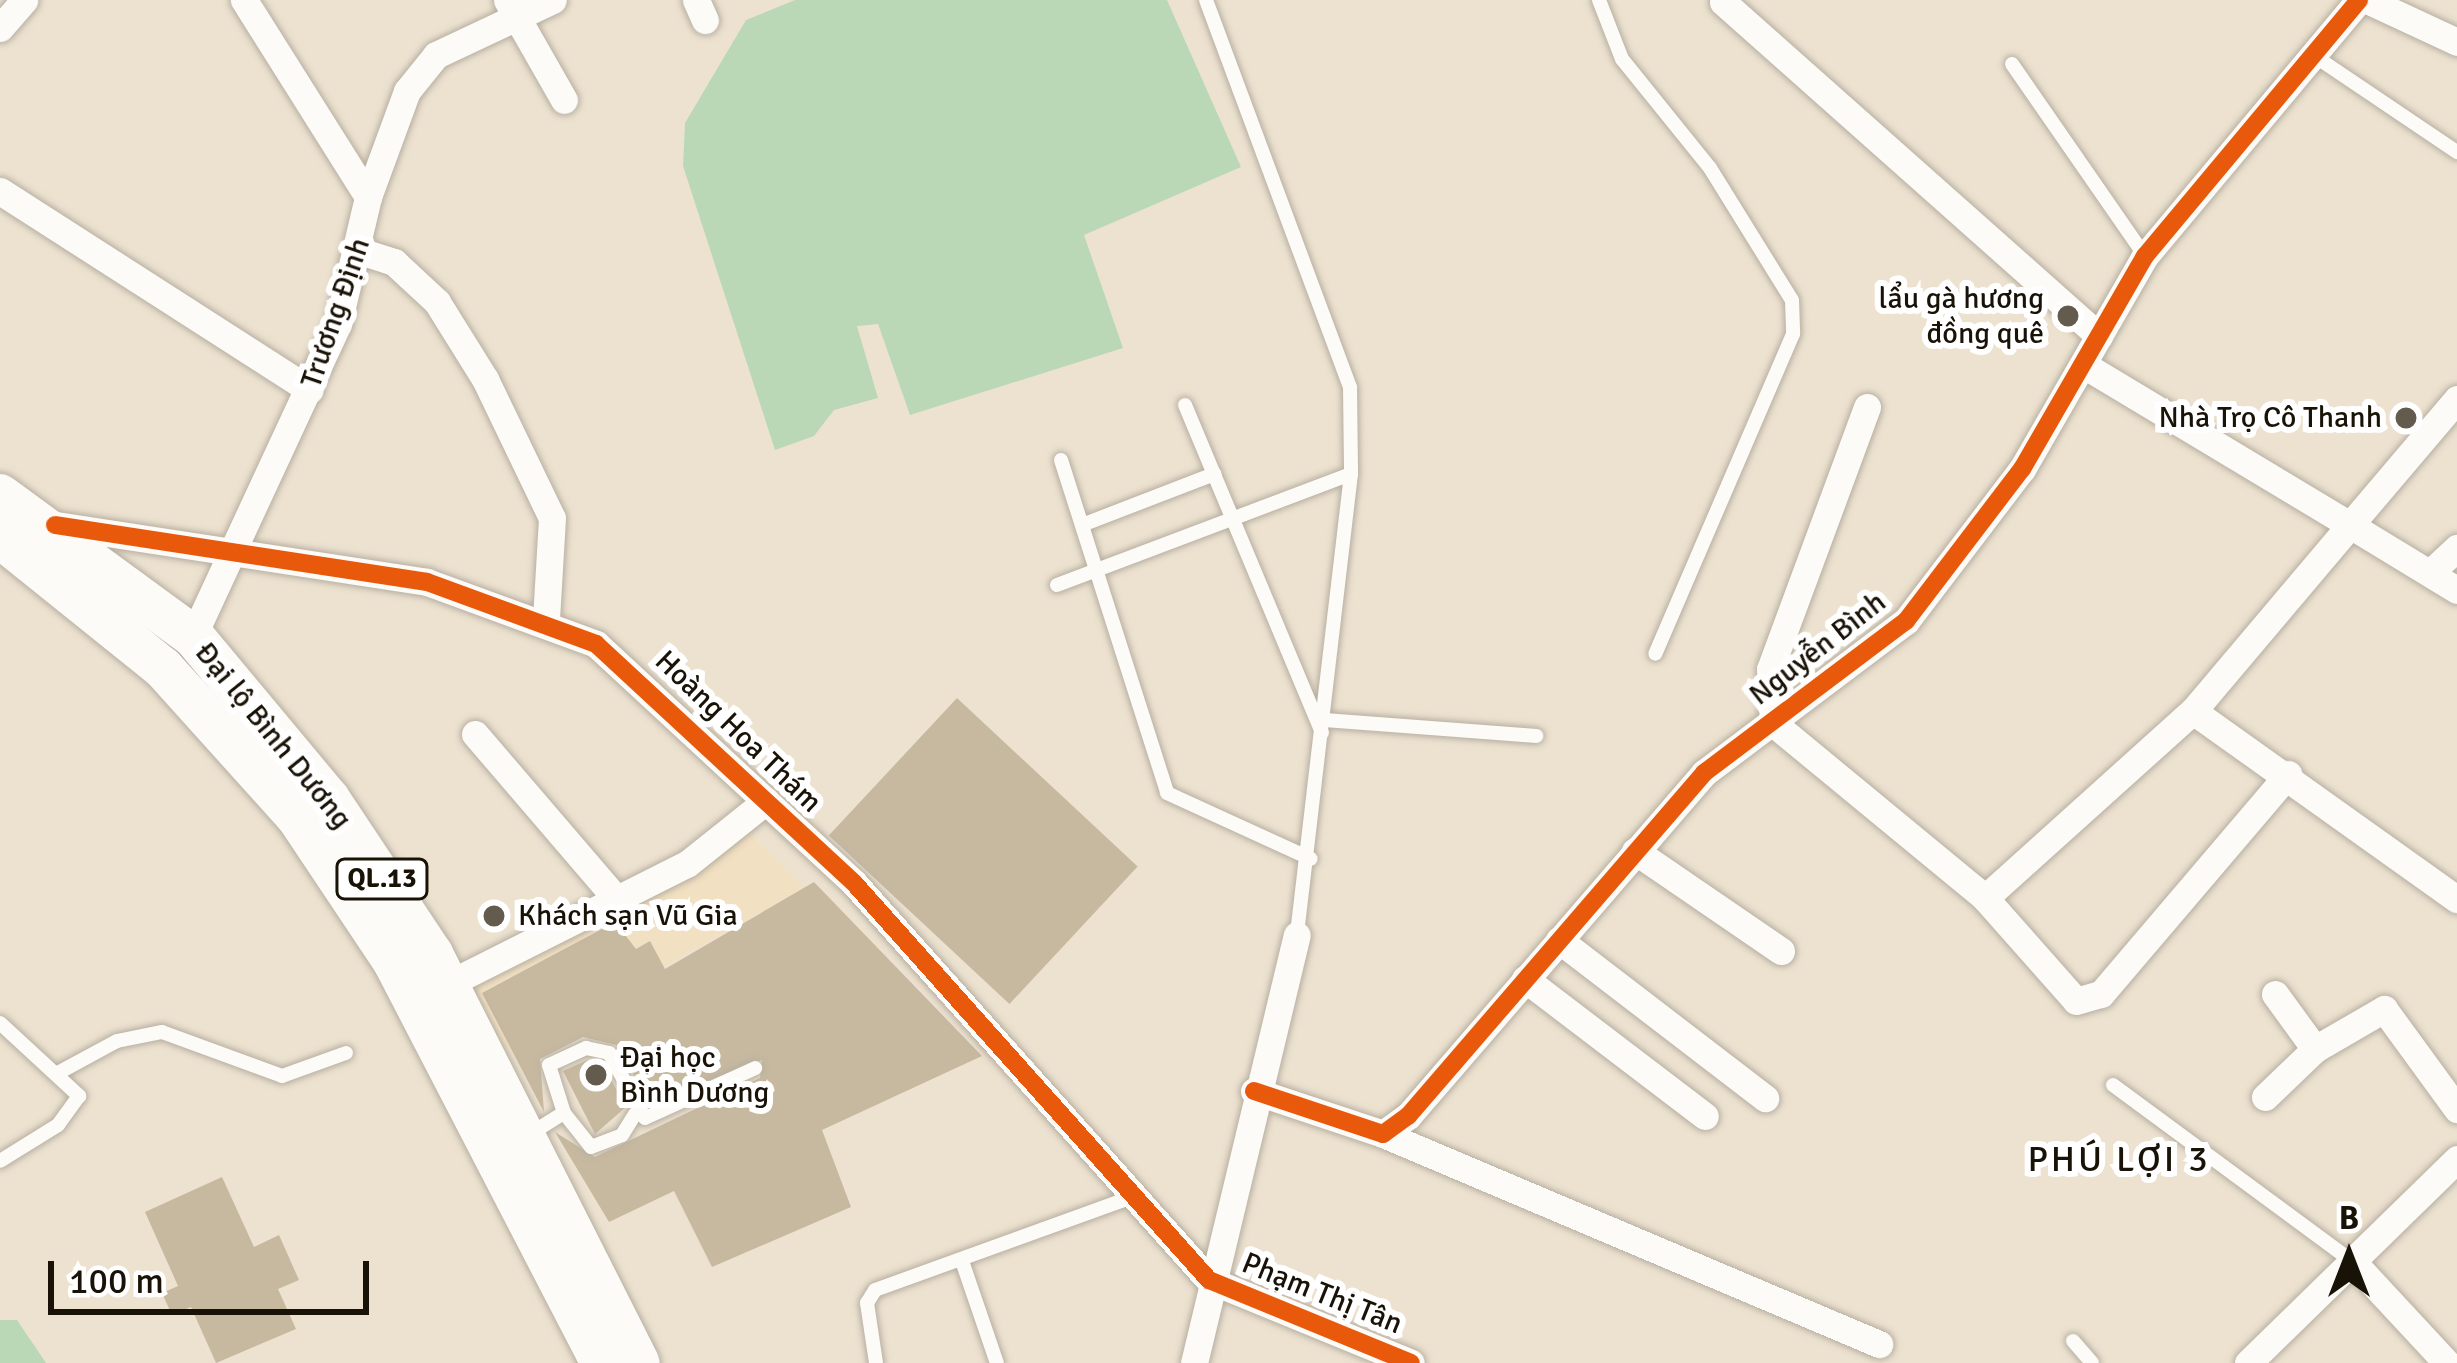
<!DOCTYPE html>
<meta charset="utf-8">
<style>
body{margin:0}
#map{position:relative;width:2457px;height:1363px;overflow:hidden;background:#ede2d0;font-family:Signika,sans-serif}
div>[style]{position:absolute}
.built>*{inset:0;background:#f2e0c2}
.green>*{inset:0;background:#bad8b6}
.building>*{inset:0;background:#c7b9a0;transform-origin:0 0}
.roads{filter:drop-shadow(0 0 3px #b7afa1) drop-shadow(0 0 3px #b7afa1)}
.service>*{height:14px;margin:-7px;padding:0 7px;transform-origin:7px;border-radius:7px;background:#fcfbf8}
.minor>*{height:27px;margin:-13.5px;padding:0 13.5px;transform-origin:13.5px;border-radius:13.5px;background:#fcfbf8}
.trunk>*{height:42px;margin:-21px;padding:0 21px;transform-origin:21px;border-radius:21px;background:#fcfbf8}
.cycleway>*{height:18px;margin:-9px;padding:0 9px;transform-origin:9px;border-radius:9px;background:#e8590c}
.dots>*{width:33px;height:33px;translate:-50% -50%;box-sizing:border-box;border:6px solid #fff;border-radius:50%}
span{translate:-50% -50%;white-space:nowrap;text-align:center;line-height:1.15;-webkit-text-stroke:12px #fff;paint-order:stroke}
.shield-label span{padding:3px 9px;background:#fff;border:3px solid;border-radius:9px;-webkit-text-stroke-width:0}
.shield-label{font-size:27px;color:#191207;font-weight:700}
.poi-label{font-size:30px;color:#191207}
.right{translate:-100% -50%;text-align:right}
.left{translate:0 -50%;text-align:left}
.street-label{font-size:30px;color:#191207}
.quarter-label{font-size:36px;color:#191207;letter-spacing:3px}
.north{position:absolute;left:2289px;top:1195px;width:120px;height:120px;-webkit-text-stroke:9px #fff;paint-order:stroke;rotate:0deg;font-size:33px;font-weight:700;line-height:48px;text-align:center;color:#191207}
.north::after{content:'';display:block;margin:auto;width:42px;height:54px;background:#191207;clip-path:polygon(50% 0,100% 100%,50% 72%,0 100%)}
.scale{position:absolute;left:48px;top:1261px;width:321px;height:54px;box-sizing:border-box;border:6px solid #191207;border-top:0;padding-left:15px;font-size:36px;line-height:42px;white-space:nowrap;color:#191207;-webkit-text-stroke:9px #fff;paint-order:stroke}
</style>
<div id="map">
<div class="built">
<div style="clip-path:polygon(744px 826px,805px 888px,508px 1052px,472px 984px)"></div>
</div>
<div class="green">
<div style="clip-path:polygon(795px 0,1167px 0,1241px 167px,1084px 235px,1123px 348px,910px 415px,878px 324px,857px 326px,878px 398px,834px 410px,814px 436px,775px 450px,683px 166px,685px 123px,746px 20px)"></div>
<div style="clip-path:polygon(0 1320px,17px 1320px,46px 1363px,0 1363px)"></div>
</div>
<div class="building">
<div style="left:957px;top:698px;width:247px;height:188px;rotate:43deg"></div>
<div style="clip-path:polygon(814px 882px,982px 1056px,822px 1130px,851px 1207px,712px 1267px,674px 1191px,609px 1222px,555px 1132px,595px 1157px,760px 1078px,762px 1060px,650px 1103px,616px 1045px,583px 1037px,540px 1059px,544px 1112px,482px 993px,615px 922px,636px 949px,650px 941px,665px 969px)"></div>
<div style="clip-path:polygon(587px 1060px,602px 1063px,626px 1107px,595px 1134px,563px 1071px)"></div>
<div style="clip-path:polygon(222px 1177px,254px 1247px,279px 1235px,299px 1280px,278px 1289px,296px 1329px,216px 1363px,191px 1307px,172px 1315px,162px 1293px,178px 1286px,145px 1212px)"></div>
</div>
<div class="roads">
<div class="service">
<div style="left:1206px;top:0;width:413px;rotate:69.6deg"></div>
<div style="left:1350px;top:387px;width:87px;rotate:89.3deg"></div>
<div style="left:1351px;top:474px;width:464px;rotate:96.7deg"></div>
<div style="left:1599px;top:0;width:63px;rotate:68.7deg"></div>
<div style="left:1622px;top:59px;width:140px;rotate:51.1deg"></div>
<div style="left:1710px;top:168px;width:155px;rotate:58.2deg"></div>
<div style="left:1792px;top:300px;width:34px;rotate:88deg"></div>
<div style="left:1793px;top:334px;width:348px;rotate:113.3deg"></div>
<div style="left:2313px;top:55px;width:174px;rotate:34deg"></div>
<div style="left:2012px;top:64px;width:234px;rotate:55.3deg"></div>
<div style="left:1185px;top:405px;width:355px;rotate:67.3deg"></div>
<div style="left:1061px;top:460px;width:349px;rotate:72.3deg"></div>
<div style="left:1167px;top:793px;width:158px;rotate:24.6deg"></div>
<div style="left:1082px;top:525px;width:142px;rotate:-21.1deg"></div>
<div style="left:1057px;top:585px;width:314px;rotate:-20.7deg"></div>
<div style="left:1325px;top:720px;width:212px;rotate:4.3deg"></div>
<div style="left:0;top:1023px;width:108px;rotate:42.7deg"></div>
<div style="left:79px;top:1096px;width:36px;rotate:126deg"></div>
<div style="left:58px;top:1125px;width:68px;rotate:148.2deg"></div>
<div style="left:56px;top:1074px;width:69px;rotate:-28.4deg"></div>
<div style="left:117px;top:1041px;width:46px;rotate:-11.3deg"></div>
<div style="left:162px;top:1032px;width:128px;rotate:20.1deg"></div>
<div style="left:282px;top:1076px;width:68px;rotate:-19.8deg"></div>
<div style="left:2113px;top:1085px;width:298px;rotate:36.4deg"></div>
<div style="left:564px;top:1113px;width:43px;rotate:51.5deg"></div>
<div style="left:591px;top:1147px;width:33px;rotate:-21deg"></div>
<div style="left:622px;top:1135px;width:25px;rotate:-58deg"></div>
<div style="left:530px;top:1134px;width:40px;rotate:-32deg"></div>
<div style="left:564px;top:1113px;width:50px;rotate:-107.4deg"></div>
<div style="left:549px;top:1065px;width:41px;rotate:-24.7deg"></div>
<div style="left:586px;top:1048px;width:24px;rotate:12deg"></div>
<div style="left:609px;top:1053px;width:74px;rotate:61deg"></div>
<div style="left:645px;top:1118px;width:121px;rotate:-24.4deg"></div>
<div style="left:962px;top:1261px;width:108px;rotate:71.1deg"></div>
<div style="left:2073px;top:1341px;width:29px;rotate:49deg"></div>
<div style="left:876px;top:1363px;width:61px;rotate:-98.5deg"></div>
<div style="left:867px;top:1303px;width:15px;rotate:-58deg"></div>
<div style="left:875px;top:1290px;width:276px;rotate:-19.9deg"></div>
</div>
<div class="minor">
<div style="left:507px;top:0;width:115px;rotate:60.3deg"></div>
<div style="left:696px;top:0;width:22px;rotate:66deg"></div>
<div style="left:2367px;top:0;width:99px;rotate:25deg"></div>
<div style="left:1723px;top:2px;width:503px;rotate:41.61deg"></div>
<div style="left:0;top:28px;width:37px;rotate:-49deg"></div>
<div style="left:0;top:191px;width:368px;rotate:32.7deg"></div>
<div style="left:368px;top:197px;width:113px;rotate:-69.8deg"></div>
<div style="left:407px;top:91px;width:46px;rotate:-51.1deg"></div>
<div style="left:436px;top:55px;width:129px;rotate:-25.2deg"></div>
<div style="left:363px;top:252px;width:33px;rotate:18deg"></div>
<div style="left:394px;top:262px;width:59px;rotate:42.9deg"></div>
<div style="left:437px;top:302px;width:91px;rotate:58.1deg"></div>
<div style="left:485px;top:379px;width:154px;rotate:64.3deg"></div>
<div style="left:552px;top:518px;width:100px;rotate:93.4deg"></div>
<div style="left:2457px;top:399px;width:165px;rotate:130.3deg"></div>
<div style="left:2350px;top:525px;width:125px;rotate:31.3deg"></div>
<div style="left:1867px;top:407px;width:279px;rotate:110.3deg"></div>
<div style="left:1770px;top:669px;width:54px;rotate:86.8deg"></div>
<div style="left:1773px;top:723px;width:275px;rotate:39.5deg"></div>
<div style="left:1985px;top:898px;width:280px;rotate:-42deg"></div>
<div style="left:2193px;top:711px;width:243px;rotate:-49.8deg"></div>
<div style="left:2350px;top:525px;width:309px;rotate:-149deg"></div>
<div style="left:55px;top:525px;width:376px;rotate:8.7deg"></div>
<div style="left:427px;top:582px;width:180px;rotate:20.1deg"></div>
<div style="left:596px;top:644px;width:352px;rotate:42.8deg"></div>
<div style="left:854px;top:883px;width:533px;rotate:48.2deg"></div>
<div style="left:1209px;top:1280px;width:218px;rotate:22.3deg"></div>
<div style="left:2432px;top:571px;width:34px;rotate:-43deg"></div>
<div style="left:193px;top:636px;width:344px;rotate:-65.1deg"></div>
<div style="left:338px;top:324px;width:130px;rotate:-76.7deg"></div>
<div style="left:368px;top:197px;width:233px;rotate:-122.2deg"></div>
<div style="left:2193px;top:711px;width:324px;rotate:35.5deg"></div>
<div style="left:475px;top:734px;width:221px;rotate:49.4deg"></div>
<div style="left:1635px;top:851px;width:177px;rotate:34.4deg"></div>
<div style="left:1985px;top:898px;width:137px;rotate:48.5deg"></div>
<div style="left:2076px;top:1001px;width:26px;rotate:-16deg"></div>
<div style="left:2101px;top:994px;width:289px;rotate:-49.6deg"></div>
<div style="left:1559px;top:940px;width:260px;rotate:37.5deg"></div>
<div style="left:1525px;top:979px;width:226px;rotate:37.3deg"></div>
<div style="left:448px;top:984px;width:267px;rotate:-26.7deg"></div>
<div style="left:687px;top:864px;width:101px;rotate:-38.6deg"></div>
<div style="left:2275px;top:994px;width:68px;rotate:54deg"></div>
<div style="left:2315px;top:1049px;width:80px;rotate:-30.1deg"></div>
<div style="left:2384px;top:1009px;width:124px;rotate:53.9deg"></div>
<div style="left:1254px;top:1091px;width:136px;rotate:18.4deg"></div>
<div style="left:1383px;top:1134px;width:31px;rotate:-36deg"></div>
<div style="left:1408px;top:1116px;width:453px;rotate:-49.2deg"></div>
<div style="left:1704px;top:773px;width:253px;rotate:-37deg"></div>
<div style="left:1906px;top:621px;width:191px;rotate:-52.7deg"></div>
<div style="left:2022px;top:469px;width:246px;rotate:-60deg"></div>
<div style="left:2145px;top:256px;width:334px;rotate:-50.1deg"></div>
<div style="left:2265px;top:1097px;width:69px;rotate:-43.8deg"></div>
<div style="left:1383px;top:1134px;width:539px;rotate:22.95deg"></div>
<div style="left:2353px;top:1262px;width:138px;rotate:47.1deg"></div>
<div style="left:1194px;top:1363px;width:440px;rotate:-76.5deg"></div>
<div style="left:2248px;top:1363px;width:292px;rotate:-44.3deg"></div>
</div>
<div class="trunk">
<div style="left:0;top:495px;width:239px;rotate:36.2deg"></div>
<div style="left:193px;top:636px;width:212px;rotate:50.2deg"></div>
<div style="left:329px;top:799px;width:186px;rotate:56.4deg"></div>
<div style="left:432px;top:954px;width:458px;rotate:63.2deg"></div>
<div style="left:0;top:537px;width:209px;rotate:38.8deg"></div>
<div style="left:163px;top:668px;width:202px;rotate:48deg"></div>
<div style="left:298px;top:818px;width:173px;rotate:56.3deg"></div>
<div style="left:394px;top:962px;width:452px;rotate:62.6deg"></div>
</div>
</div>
<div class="cycleway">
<div style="left:55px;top:525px;width:376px;rotate:8.7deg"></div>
<div style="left:427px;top:582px;width:180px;rotate:20.1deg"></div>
<div style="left:596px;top:644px;width:352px;rotate:42.8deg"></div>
<div style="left:854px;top:883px;width:533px;rotate:48.2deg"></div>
<div style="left:1209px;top:1280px;width:218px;rotate:22.3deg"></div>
<div style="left:1254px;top:1091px;width:136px;rotate:18.4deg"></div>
<div style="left:1383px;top:1134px;width:31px;rotate:-36deg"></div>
<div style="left:1408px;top:1116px;width:453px;rotate:-49.2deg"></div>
<div style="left:1704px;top:773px;width:253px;rotate:-37deg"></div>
<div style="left:1906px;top:621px;width:191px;rotate:-52.7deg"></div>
<div style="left:2022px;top:469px;width:246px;rotate:-60deg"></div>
<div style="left:2145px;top:256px;width:334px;rotate:-50.1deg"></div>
</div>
<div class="dots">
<div style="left:2068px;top:316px;background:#635b4d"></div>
<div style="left:2406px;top:418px;background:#635b4d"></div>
<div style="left:494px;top:916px;background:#635b4d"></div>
<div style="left:596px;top:1075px;background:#635b4d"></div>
</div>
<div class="shield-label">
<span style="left:382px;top:879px">QL.13</span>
</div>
<div class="poi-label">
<span class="right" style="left:2044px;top:316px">lẩu gà hương<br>đồng quê</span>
<span class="right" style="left:2382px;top:418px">Nhà Trọ Cô Thanh</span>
<span class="left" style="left:518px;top:916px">Khách sạn Vũ Gia</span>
<span class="left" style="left:620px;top:1075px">Đại học<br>Bình Dương</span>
</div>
<div class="street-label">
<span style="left:336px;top:313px;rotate:-71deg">Trương Định</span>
<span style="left:1818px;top:649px;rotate:-38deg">Nguyễn Bình</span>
<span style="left:738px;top:732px;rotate:44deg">Hoàng Hoa Thám</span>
<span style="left:273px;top:736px;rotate:51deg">Đại lộ Bình Dương</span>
<span style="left:1322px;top:1294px;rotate:22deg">Phạm Thị Tân</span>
</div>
<div class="quarter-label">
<span style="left:2119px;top:1160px">PHÚ LỢI 3</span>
</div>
<div class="north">B</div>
<div class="scale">100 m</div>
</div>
